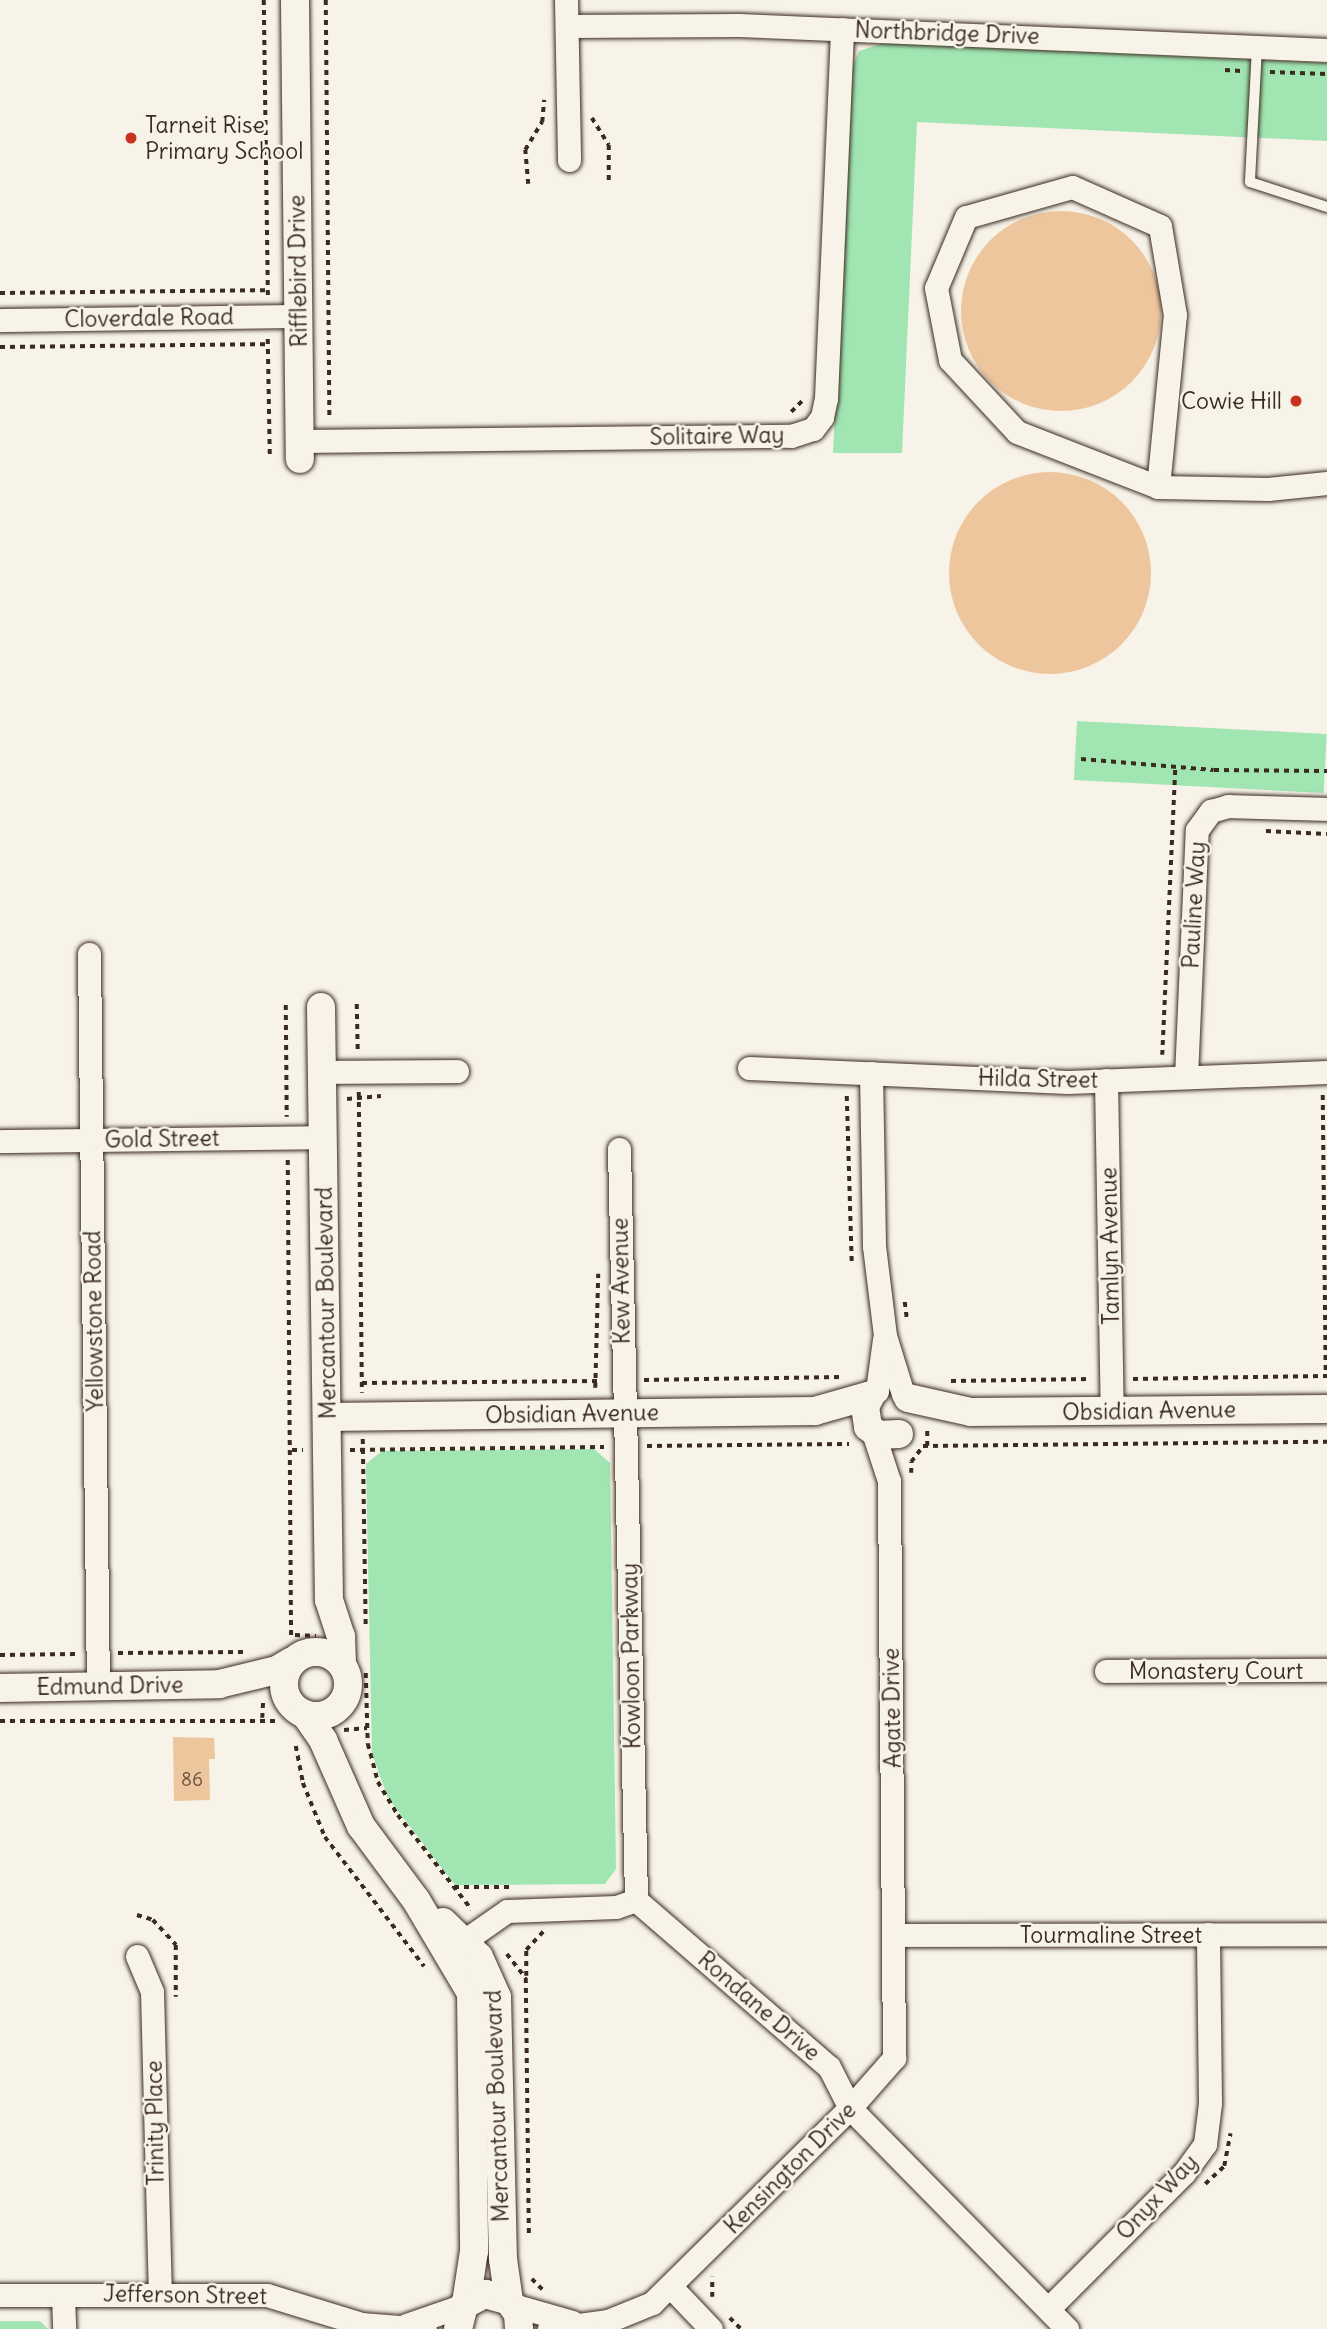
<!DOCTYPE html>
<style>
body{margin:0}
#map{position:relative;width:1327px;height:2329px;overflow:hidden;background:#f7f3e8;font-family:Delius,sans-serif}
div>[style]{position:absolute}
.green>*{inset:0;background:#a0e5b2;transform-origin:0 0}
.building>*{inset:0;background:#eec69e}
.round{border-radius:50%}
.path>*{height:3.5px;margin-top:-1.75px;transform-origin:0;background:repeating-linear-gradient(90deg,#3b2a1e 0 5px,transparent 0 10px)}
.roads{filter:drop-shadow(0 0 2px #3b2a1e) drop-shadow(0 0 2px #3b2a1e)}
.service>*{height:10px;margin:-5px;padding:0 5px;transform-origin:5px;border-radius:5px;background:#f7f3e8}
.minor>*{height:23px;margin:-11.5px;padding:0 11.5px;transform-origin:11.5px;border-radius:11.5px;background:#f7f3e8}
.tertiary>*{height:28px;margin:-14px;padding:0 14px;transform-origin:14px;border-radius:14px;background:#f7f3e8}
.tertiary>.ring{margin:-14px;padding:0;box-sizing:content-box;background:none;border:28px solid #f7f3e8;border-radius:50%}
.dots>*{width:19px;height:19px;translate:-50% -50%;box-sizing:border-box;border:4px solid #f7f3e8;border-radius:50%}
span{translate:-50% -50%;white-space:nowrap;text-align:center;line-height:1.15;-webkit-text-stroke:5px #f7f3e8;paint-order:stroke}
.number-label{font-size:19px;color:#68513e}
.number-label span{-webkit-text-stroke-width:0}
.street-label{font-size:23px;color:#3b2a1e}
.poi-label{font-size:23px;color:#3b2a1e}
.left{translate:0 -50%;text-align:left}
.right{translate:-100% -50%;text-align:right}
</style>
<div id="map">
<div class="green">
<div style="clip-path:polygon(884px 43px,1327px 63px,1327px 141px,917px 122px,902px 453px,833px 453px,850px 72px,859px 51px)"></div>
<div style="left:1077px;top:721px;width:250px;height:59px;rotate:3deg"></div>
<div style="clip-path:polygon(594px 1449px,610px 1463px,616px 1869px,605px 1884px,455px 1885px,388px 1798px,372px 1754px,366px 1464px,382px 1451px)"></div>
<div style="clip-path:polygon(0 2321px,40px 2321px,48px 2329px,0 2329px)"></div>
</div>
<div class="building">
<div class="round" style="left:961px;top:211px;width:200px;height:200px"></div>
<div class="round" style="left:949px;top:472px;width:202px;height:202px"></div>
<div style="clip-path:polygon(173px 1737px,214px 1738px,215px 1759px,209px 1759px,210px 1800px,174px 1801px)"></div>
</div>
<div class="path">
<div style="left:264px;top:0;width:296px;rotate:89.2deg"></div>
<div style="left:326px;top:0;width:418px;rotate:89.5deg"></div>
<div style="left:1225px;top:70px;width:16px;rotate:4deg"></div>
<div style="left:1270px;top:72px;width:57px;rotate:2deg"></div>
<div style="left:592px;top:118px;width:32px;rotate:58deg"></div>
<div style="left:609px;top:145px;width:39px;rotate:90deg"></div>
<div style="left:528px;top:184px;width:34px;rotate:-95deg"></div>
<div style="left:525px;top:150px;width:33px;rotate:-59deg"></div>
<div style="left:542px;top:122px;width:22px;rotate:-85deg"></div>
<div style="left:0;top:293px;width:267px;rotate:-0.6deg"></div>
<div style="left:268px;top:339px;width:117px;rotate:89deg"></div>
<div style="left:0;top:347px;width:268px;rotate:-0.6deg"></div>
<div style="left:791px;top:412px;width:16px;rotate:-45deg"></div>
<div style="left:1081px;top:759px;width:133px;rotate:4.7deg"></div>
<div style="left:1214px;top:770px;width:113px;rotate:0.5deg"></div>
<div style="left:1266px;top:831px;width:61px;rotate:2.8deg"></div>
<div style="left:357px;top:1004px;width:46px;rotate:88.8deg"></div>
<div style="left:286px;top:1005px;width:112px;rotate:89.5deg"></div>
<div style="left:1162px;top:1055px;width:290px;rotate:-87.4deg"></div>
<div style="left:359px;top:1092px;width:301px;rotate:89.4deg"></div>
<div style="left:1323px;top:1095px;width:281px;rotate:89.4deg"></div>
<div style="left:847px;top:1096px;width:168px;rotate:88.3deg"></div>
<div style="left:347px;top:1099px;width:34px;rotate:-5deg"></div>
<div style="left:288px;top:1160px;width:478px;rotate:89.6deg"></div>
<div style="left:905px;top:1302px;width:16px;rotate:83deg"></div>
<div style="left:1133px;top:1379px;width:194px;rotate:-0.9deg"></div>
<div style="left:644px;top:1380px;width:196px;rotate:-0.9deg"></div>
<div style="left:951px;top:1381px;width:139px;rotate:-0.8deg"></div>
<div style="left:362px;top:1383px;width:240px;rotate:-0.5deg"></div>
<div style="left:595px;top:1388px;width:114px;rotate:-88.5deg"></div>
<div style="left:363px;top:1439px;width:188px;rotate:89.1deg"></div>
<div style="left:647px;top:1446px;width:202px;rotate:-0.6deg"></div>
<div style="left:927px;top:1446px;width:19px;rotate:-90deg"></div>
<div style="left:292px;top:1450px;width:11px"></div>
<div style="left:350px;top:1450px;width:254px;rotate:-0.7deg"></div>
<div style="left:911px;top:1473px;width:11px;rotate:-90deg"></div>
<div style="left:911px;top:1462px;width:20px;rotate:-53deg"></div>
<div style="left:923px;top:1446px;width:404px;rotate:-0.6deg"></div>
<div style="left:295px;top:1635px;width:21px;rotate:3deg"></div>
<div style="left:118px;top:1653px;width:125px;rotate:-0.5deg"></div>
<div style="left:0;top:1655px;width:75px;rotate:-0.8deg"></div>
<div style="left:366px;top:1673px;width:71px;rotate:88.4deg"></div>
<div style="left:368px;top:1744px;width:39px;rotate:75deg"></div>
<div style="left:378px;top:1782px;width:39px;rotate:59deg"></div>
<div style="left:398px;top:1815px;width:120px;rotate:52.1deg"></div>
<div style="left:262px;top:1718px;width:19px;rotate:-87deg"></div>
<div style="left:0;top:1721px;width:280px"></div>
<div style="left:344px;top:1730px;width:23px;rotate:-5deg"></div>
<div style="left:296px;top:1746px;width:38px;rotate:79deg"></div>
<div style="left:303px;top:1783px;width:58px;rotate:67.8deg"></div>
<div style="left:325px;top:1837px;width:163px;rotate:52.5deg"></div>
<div style="left:454px;top:1887px;width:58px"></div>
<div style="left:137px;top:1915px;width:17px;rotate:17deg"></div>
<div style="left:153px;top:1920px;width:34px;rotate:47deg"></div>
<div style="left:176px;top:1945px;width:52px;rotate:90deg"></div>
<div style="left:507px;top:1954px;width:31px;rotate:52deg"></div>
<div style="left:526px;top:1978px;width:256px;rotate:89.3deg"></div>
<div style="left:526px;top:1976px;width:26px;rotate:-90deg"></div>
<div style="left:526px;top:1950px;width:25px;rotate:-47deg"></div>
<div style="left:1205px;top:2184px;width:26px;rotate:-43deg"></div>
<div style="left:1224px;top:2166px;width:33px;rotate:-79deg"></div>
<div style="left:532px;top:2279px;width:17px;rotate:45deg"></div>
<div style="left:712px;top:2297px;width:20px;rotate:-90deg"></div>
<div style="left:730px;top:2318px;width:16px;rotate:45deg"></div>
</div>
<div class="roads">
<div class="service">
<div style="left:1257px;top:47px;width:135px;rotate:93deg"></div>
<div style="left:1250px;top:182px;width:81px;rotate:18deg"></div>
</div>
<div class="minor">
<div style="left:566px;top:0;width:160px;rotate:88.9deg"></div>
<div style="left:567px;top:26px;width:172px;rotate:-0.3deg"></div>
<div style="left:739px;top:25px;width:589px;rotate:2.43deg"></div>
<div style="left:0;top:320px;width:299px;rotate:-0.8deg"></div>
<div style="left:300px;top:441px;width:491px;rotate:-0.6deg"></div>
<div style="left:791px;top:436px;width:23px;rotate:-18deg"></div>
<div style="left:813px;top:429px;width:15px;rotate:-53deg"></div>
<div style="left:822px;top:417px;width:19px;rotate:-78deg"></div>
<div style="left:826px;top:398px;width:369px;rotate:-87.5deg"></div>
<div style="left:1158px;top:487px;width:173px;rotate:-84.4deg"></div>
<div style="left:1175px;top:315px;width:90px;rotate:-99.6deg"></div>
<div style="left:1160px;top:226px;width:96px;rotate:-156.1deg"></div>
<div style="left:1072px;top:187px;width:110px;rotate:164.2deg"></div>
<div style="left:966px;top:217px;width:77px;rotate:112.9deg"></div>
<div style="left:936px;top:288px;width:73px;rotate:79deg"></div>
<div style="left:950px;top:360px;width:98px;rotate:47.1deg"></div>
<div style="left:1017px;top:432px;width:151px;rotate:21.3deg"></div>
<div style="left:1158px;top:487px;width:110px;rotate:1deg"></div>
<div style="left:1268px;top:489px;width:59px;rotate:-5.8deg"></div>
<div style="left:89px;top:954px;width:733px;rotate:89.3deg"></div>
<div style="left:749px;top:1068px;width:319px;rotate:2.5deg"></div>
<div style="left:1068px;top:1082px;width:259px;rotate:-2.2deg"></div>
<div style="left:322px;top:1072px;width:135px;rotate:-0.4deg"></div>
<div style="left:871px;top:1073px;width:173px;rotate:89deg"></div>
<div style="left:874px;top:1246px;width:91px;rotate:83deg"></div>
<div style="left:885px;top:1336px;width:61px;rotate:72.8deg"></div>
<div style="left:1186px;top:1077px;width:247px;rotate:-87.5deg"></div>
<div style="left:1197px;top:830px;width:24px;rotate:-54deg"></div>
<div style="left:1211px;top:811px;width:18px;rotate:-16deg"></div>
<div style="left:1228px;top:806px;width:99px;rotate:1.7deg"></div>
<div style="left:1106px;top:1080px;width:331px;rotate:89deg"></div>
<div style="left:0;top:1141px;width:324px;rotate:-0.7deg"></div>
<div style="left:619px;top:1149px;width:751px;rotate:88.7deg"></div>
<div style="left:871px;top:1395px;width:7px;rotate:-34deg"></div>
<div style="left:877px;top:1391px;width:52px;rotate:-82.3deg"></div>
<div style="left:1106px;top:1671px;width:221px;rotate:-0.3deg"></div>
<div style="left:895px;top:1935px;width:432px;rotate:-0.1deg"></div>
<div style="left:451px;top:1950px;width:68px;rotate:-34.9deg"></div>
<div style="left:507px;top:1911px;width:109px;rotate:-2.1deg"></div>
<div style="left:616px;top:1907px;width:21px;rotate:-19deg"></div>
<div style="left:636px;top:1900px;width:255px;rotate:40.9deg"></div>
<div style="left:829px;top:2067px;width:46px;rotate:62.9deg"></div>
<div style="left:850px;top:2108px;width:310px;rotate:45.5deg"></div>
<div style="left:137px;top:1956px;width:39px;rotate:67deg"></div>
<div style="left:152px;top:1992px;width:303px;rotate:88.5deg"></div>
<div style="left:671px;top:2287px;width:58px;rotate:46.4deg"></div>
<div style="left:0;top:2295px;width:267px"></div>
<div style="left:267px;top:2295px;width:98px;rotate:17.1deg"></div>
<div style="left:361px;top:2324px;width:64px;rotate:4.5deg"></div>
<div style="left:63px;top:2295px;width:34px;rotate:88deg"></div>
<div style="left:513px;top:2305px;width:61px;rotate:16.1deg"></div>
<div style="left:1048px;top:2309px;width:192px;rotate:-45deg"></div>
<div style="left:1184px;top:2173px;width:36px;rotate:-54deg"></div>
<div style="left:1205px;top:2144px;width:41px;rotate:-83deg"></div>
<div style="left:1210px;top:2103px;width:169px;rotate:-90.7deg"></div>
<div style="left:406px;top:2325px;width:61px;rotate:-19deg"></div>
<div style="left:549px;top:2329px;width:60px;rotate:-7.7deg"></div>
<div style="left:608px;top:2321px;width:48px;rotate:-22.2deg"></div>
<div style="left:652px;top:2303px;width:278px;rotate:-44.6deg"></div>
<div style="left:850px;top:2108px;width:67px;rotate:-48.7deg"></div>
<div style="left:894px;top:2058px;width:577px;rotate:-90.5deg"></div>
<div style="left:889px;top:1481px;width:52px;rotate:-108.1deg"></div>
</div>
<div class="tertiary">
<div style="left:295px;top:0;width:459px;rotate:89.4deg"></div>
<div style="left:321px;top:1007px;width:593px;rotate:89.23deg"></div>
<div style="left:329px;top:1600px;width:38px;rotate:72deg"></div>
<div style="left:341px;top:1636px;width:28px;rotate:88deg"></div>
<div style="left:871px;top:1395px;width:13px;rotate:117deg"></div>
<div style="left:865px;top:1407px;width:20px;rotate:81deg"></div>
<div style="left:868px;top:1427px;width:14px;rotate:36deg"></div>
<div style="left:879px;top:1435px;width:20px;rotate:-3deg"></div>
<div style="left:908px;top:1398px;width:65px;rotate:12.5deg"></div>
<div style="left:971px;top:1412px;width:356px;rotate:-0.5deg"></div>
<div style="left:328px;top:1417px;width:487px;rotate:-0.7deg"></div>
<div style="left:815px;top:1411px;width:58px;rotate:-15.9deg"></div>
<div class="ring" style="left:284px;top:1652px;width:36px;height:36px"></div>
<div style="left:0;top:1688px;width:219px;rotate:-1deg"></div>
<div style="left:219px;top:1684px;width:60px;rotate:-13.6deg"></div>
<div style="left:277px;top:1670px;width:17px;rotate:-31deg"></div>
<div style="left:305px;top:1714px;width:32px;rotate:55deg"></div>
<div style="left:323px;top:1740px;width:94px;rotate:66.2deg"></div>
<div style="left:361px;top:1826px;width:92px;rotate:53.4deg"></div>
<div style="left:416px;top:1900px;width:108px;rotate:59.4deg"></div>
<div style="left:471px;top:1993px;width:258px;rotate:89.3deg"></div>
<div style="left:474px;top:2251px;width:53px;rotate:98.7deg"></div>
<div style="left:443px;top:1922px;width:50px;rotate:44.2deg"></div>
<div style="left:479px;top:1957px;width:44px;rotate:65.8deg"></div>
<div style="left:497px;top:1997px;width:262px;rotate:88.7deg"></div>
<div style="left:503px;top:2259px;width:42px;rotate:81.9deg"></div>
<div style="left:458px;top:2329px;width:25px;rotate:-76deg"></div>
<div style="left:464px;top:2305px;width:24px;rotate:-28deg"></div>
<div style="left:485px;top:2294px;width:25px;rotate:16deg"></div>
<div style="left:509px;top:2301px;width:16px;rotate:55deg"></div>
<div style="left:518px;top:2314px;width:15px;rotate:86deg"></div>
</div>
</div>
<div class="dots">
<div style="left:131px;top:138px;background:#c8321e"></div>
<div style="left:1296px;top:401px;background:#c8321e"></div>
</div>
<div class="number-label">
<span style="left:192px;top:1780px">86</span>
</div>
<div class="street-label">
<span style="left:947px;top:33px;rotate:2deg">Northbridge Drive</span>
<span style="left:298px;top:271px;rotate:-91deg">Rifflebird Drive</span>
<span style="left:149px;top:318px;rotate:-1deg">Cloverdale Road</span>
<span style="left:717px;top:436px;rotate:-1deg">Solitaire Way</span>
<span style="left:1194px;top:905px;rotate:-87deg">Pauline Way</span>
<span style="left:1038px;top:1079px;rotate:1deg">Hilda Street</span>
<span style="left:162px;top:1139px;rotate:-1deg">Gold Street</span>
<span style="left:1110px;top:1246px;rotate:-91deg">Tamlyn Avenue</span>
<span style="left:621px;top:1281px;rotate:-91deg">Kew Avenue</span>
<span style="left:326px;top:1303px;rotate:-91deg">Mercantour Boulevard</span>
<span style="left:94px;top:1321px;rotate:-91deg">Yellowstone Road</span>
<span style="left:1149px;top:1411px;rotate:-1deg">Obsidian Avenue</span>
<span style="left:572px;top:1414px;rotate:-1deg">Obsidian Avenue</span>
<span style="left:631px;top:1656px;rotate:-91deg">Kowloon Parkway</span>
<span style="left:1216px;top:1671px">Monastery Court</span>
<span style="left:110px;top:1686px;rotate:-1deg">Edmund Drive</span>
<span style="left:892px;top:1708px;rotate:-91deg">Agate Drive</span>
<span style="left:1111px;top:1935px">Tourmaline Street</span>
<span style="left:759px;top:2006px;rotate:41deg">Rondane Drive</span>
<span style="left:497px;top:2106px;rotate:-92deg">Mercantour Boulevard</span>
<span style="left:155px;top:2123px;rotate:-91deg">Trinity Place</span>
<span style="left:790px;top:2168px;rotate:-45deg">Kensington Drive</span>
<span style="left:1157px;top:2197px;rotate:-47deg">Onyx Way</span>
<span style="left:185px;top:2295px;rotate:1deg">Jefferson Street</span>
</div>
<div class="poi-label">
<span class="left" style="left:145px;top:138px">Tarneit Rise<br>Primary School</span>
<span class="right" style="left:1282px;top:401px">Cowie Hill</span>
</div>
</div>
